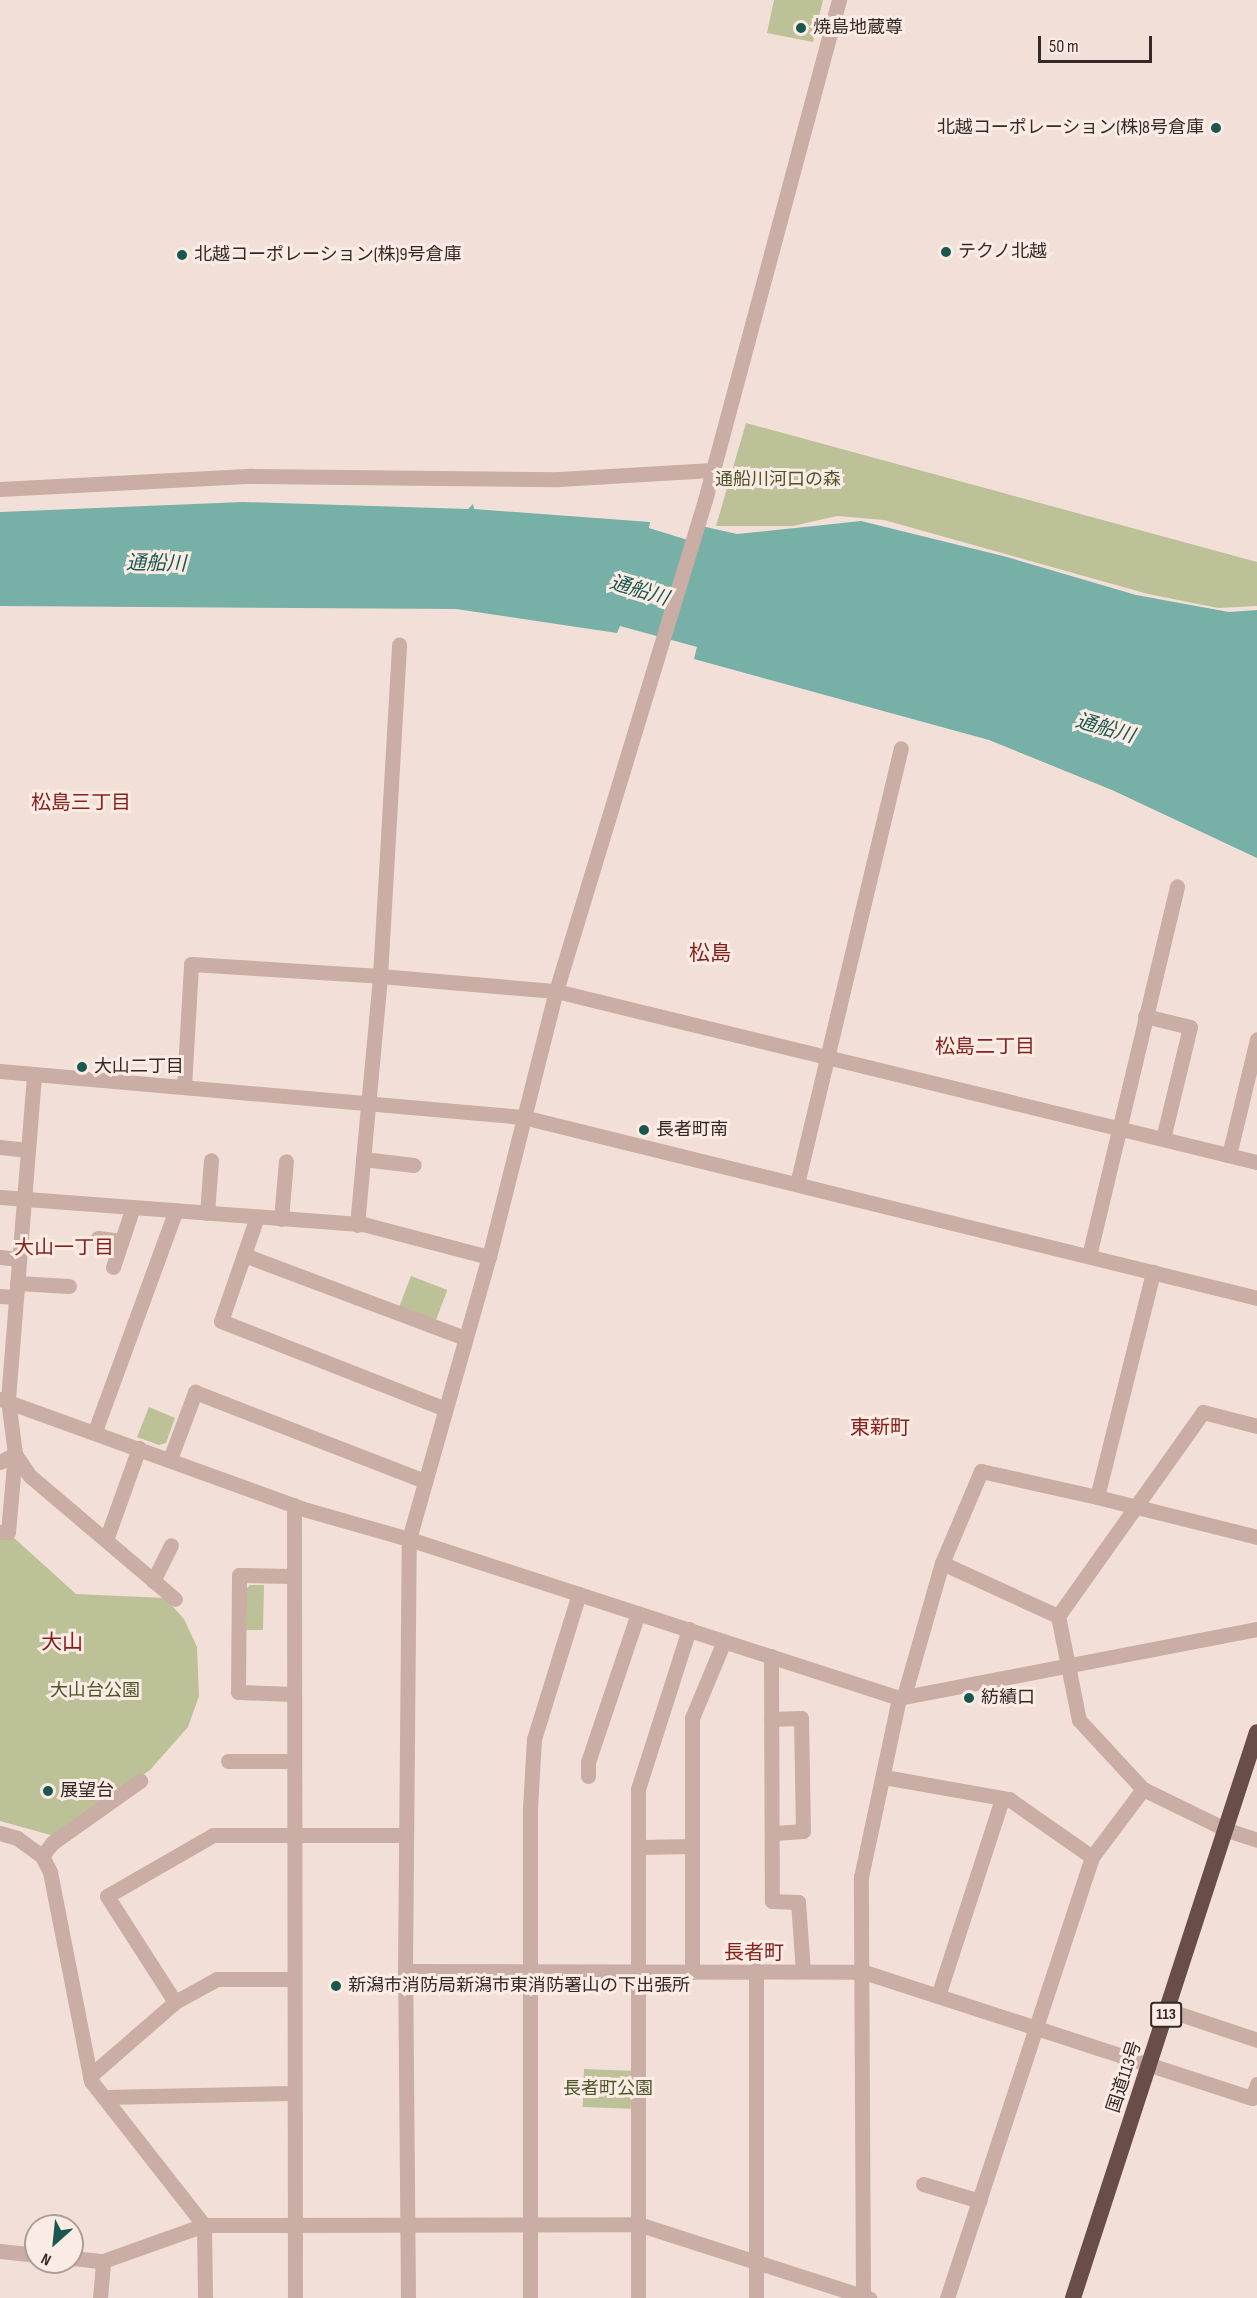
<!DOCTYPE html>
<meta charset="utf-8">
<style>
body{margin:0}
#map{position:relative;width:1257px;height:2298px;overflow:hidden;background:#f2e0d8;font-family:"Sofia Sans Condensed","Noto Sans JP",sans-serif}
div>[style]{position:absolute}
.green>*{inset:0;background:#bcc198;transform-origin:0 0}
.water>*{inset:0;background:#76b0a7}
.minor>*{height:15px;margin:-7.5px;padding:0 7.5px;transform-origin:7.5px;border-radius:7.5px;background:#caada4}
.tertiary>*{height:15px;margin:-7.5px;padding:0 7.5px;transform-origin:7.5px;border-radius:7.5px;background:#caada4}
.trunk>*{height:16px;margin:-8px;padding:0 8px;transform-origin:8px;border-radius:8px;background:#684d49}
.dots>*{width:16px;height:16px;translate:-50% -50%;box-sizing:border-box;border:3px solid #faece4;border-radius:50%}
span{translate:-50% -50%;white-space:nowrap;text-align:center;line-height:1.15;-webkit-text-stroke:6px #faece4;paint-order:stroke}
.shield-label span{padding:2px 4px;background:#faece4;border:2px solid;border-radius:4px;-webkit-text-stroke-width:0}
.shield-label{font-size:16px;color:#352826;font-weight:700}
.poi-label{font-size:18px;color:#352826}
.left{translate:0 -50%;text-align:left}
.right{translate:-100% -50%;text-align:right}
.park-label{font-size:18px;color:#4d5429}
.street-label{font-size:18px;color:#352826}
.water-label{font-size:20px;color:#1a584f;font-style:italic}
.neighbourhood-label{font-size:20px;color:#87201c}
.quarter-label{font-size:21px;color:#87201c}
.north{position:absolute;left:24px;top:2214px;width:60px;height:60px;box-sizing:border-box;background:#faece4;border:2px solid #ab9e98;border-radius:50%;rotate:207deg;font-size:16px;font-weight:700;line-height:24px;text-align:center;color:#352826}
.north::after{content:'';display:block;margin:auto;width:21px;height:27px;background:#1a584f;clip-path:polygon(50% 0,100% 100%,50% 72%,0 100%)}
.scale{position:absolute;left:1038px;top:36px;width:114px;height:27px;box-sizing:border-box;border:3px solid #352826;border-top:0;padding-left:8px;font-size:18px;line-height:21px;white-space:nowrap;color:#352826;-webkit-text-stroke:4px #faece4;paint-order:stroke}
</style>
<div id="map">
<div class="green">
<div style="clip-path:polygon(774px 0,823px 0,813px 42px,767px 33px)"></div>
<div style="clip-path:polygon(746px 423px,1257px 562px,1257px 606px,1218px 608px,1148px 594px,884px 520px,837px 516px,793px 526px,716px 526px)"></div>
<div style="left:411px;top:1276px;width:39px;height:34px;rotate:21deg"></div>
<div style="clip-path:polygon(149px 1407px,175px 1418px,166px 1443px,159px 1445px,137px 1437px)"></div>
<div style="clip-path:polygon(0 1536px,13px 1537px,76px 1594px,165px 1598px,184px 1619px,197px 1647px,199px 1696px,188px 1727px,150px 1770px,54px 1836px,0 1821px)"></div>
<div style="clip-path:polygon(250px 1585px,264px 1585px,263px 1630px,244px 1630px,245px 1590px)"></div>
<div style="left:584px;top:2069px;width:48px;height:38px;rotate:2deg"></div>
</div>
<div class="water">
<div style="clip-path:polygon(243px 502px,468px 509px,473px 504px,474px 509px,650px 522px,649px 528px,691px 541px,697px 525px,737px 534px,861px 521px,1007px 557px,1136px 595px,1229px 612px,1257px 610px,1257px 858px,1112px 790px,989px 740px,694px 659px,697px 647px,620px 626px,617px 633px,456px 609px,0 606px,0 512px)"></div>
</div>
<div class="minor">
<div style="left:0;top:489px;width:252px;rotate:-3deg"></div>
<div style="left:252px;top:476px;width:307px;rotate:0.6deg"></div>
<div style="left:559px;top:479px;width:153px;rotate:-3.4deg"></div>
<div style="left:1145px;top:1016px;width:46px;rotate:13.7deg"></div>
<div style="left:1190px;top:1027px;width:115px;rotate:103.6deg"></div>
<div style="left:184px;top:1087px;width:123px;rotate:-86.7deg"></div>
<div style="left:191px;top:964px;width:189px;rotate:3.6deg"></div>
<div style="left:380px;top:976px;width:177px;rotate:4.9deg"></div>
<div style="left:556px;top:991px;width:722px;rotate:13.71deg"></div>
<div style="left:0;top:1147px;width:28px;rotate:6deg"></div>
<div style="left:1229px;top:1155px;width:119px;rotate:-76.4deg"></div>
<div style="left:363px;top:1159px;width:51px;rotate:6.7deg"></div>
<div style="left:797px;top:1184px;width:448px;rotate:-76.6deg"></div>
<div style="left:0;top:1197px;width:364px;rotate:4.3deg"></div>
<div style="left:363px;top:1224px;width:130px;rotate:14.7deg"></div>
<div style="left:207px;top:1213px;width:53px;rotate:-85.7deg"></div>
<div style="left:257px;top:1217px;width:110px;rotate:109.1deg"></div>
<div style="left:221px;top:1321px;width:241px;rotate:21.4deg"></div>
<div style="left:281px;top:1219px;width:58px;rotate:-85.1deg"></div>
<div style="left:357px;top:1225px;width:250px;rotate:-84.7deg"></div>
<div style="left:380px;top:976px;width:332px;rotate:-86.7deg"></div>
<div style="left:98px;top:1238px;width:23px;rotate:7deg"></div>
<div style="left:244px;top:1255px;width:236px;rotate:20.6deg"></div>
<div style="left:1089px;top:1256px;width:380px;rotate:-76.6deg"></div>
<div style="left:0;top:1257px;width:19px;rotate:6deg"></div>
<div style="left:113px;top:1267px;width:63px;rotate:-71.6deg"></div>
<div style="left:17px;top:1283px;width:52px;rotate:3.3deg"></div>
<div style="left:0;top:1296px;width:16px;rotate:4deg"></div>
<div style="left:1257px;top:1426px;width:56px;rotate:-165.5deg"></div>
<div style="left:1203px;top:1412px;width:250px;rotate:125.4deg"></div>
<div style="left:1058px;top:1616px;width:106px;rotate:78.6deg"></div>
<div style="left:1079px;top:1720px;width:94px;rotate:47.2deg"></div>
<div style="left:1143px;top:1789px;width:93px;rotate:26deg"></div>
<div style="left:1227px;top:1830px;width:32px;rotate:18deg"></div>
<div style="left:95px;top:1431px;width:235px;rotate:-69.9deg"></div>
<div style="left:170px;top:1459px;width:72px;rotate:-69.5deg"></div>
<div style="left:195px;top:1392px;width:247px;rotate:21.2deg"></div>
<div style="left:0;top:1462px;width:17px;rotate:-28deg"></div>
<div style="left:15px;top:1454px;width:27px;rotate:56deg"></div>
<div style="left:30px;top:1476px;width:190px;rotate:40.3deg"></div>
<div style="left:1097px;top:1497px;width:165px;rotate:14deg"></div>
<div style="left:294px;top:1505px;width:793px;rotate:89.93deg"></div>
<div style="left:0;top:1532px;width:8px"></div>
<div style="left:8px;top:1532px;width:78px;rotate:-84.9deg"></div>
<div style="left:15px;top:1454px;width:55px;rotate:-97.3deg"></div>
<div style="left:8px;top:1399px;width:326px;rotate:-85.4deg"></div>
<div style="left:106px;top:1540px;width:98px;rotate:-70.3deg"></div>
<div style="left:942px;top:1563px;width:128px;rotate:24.6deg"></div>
<div style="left:153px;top:1581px;width:40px;rotate:-63.4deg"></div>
<div style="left:771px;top:1656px;width:245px;rotate:89.8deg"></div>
<div style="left:772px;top:1901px;width:26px;rotate:2deg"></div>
<div style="left:798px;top:1902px;width:69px;rotate:85.9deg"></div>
<div style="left:293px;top:1694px;width:55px;rotate:-177.9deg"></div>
<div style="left:238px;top:1692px;width:117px;rotate:-89.5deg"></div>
<div style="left:239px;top:1575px;width:54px;rotate:1.1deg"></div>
<div style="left:904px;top:1696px;width:138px;rotate:-74.1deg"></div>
<div style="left:942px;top:1563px;width:100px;rotate:-67deg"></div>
<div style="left:981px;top:1471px;width:119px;rotate:12.6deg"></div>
<div style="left:1097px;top:1497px;width:232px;rotate:-76deg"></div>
<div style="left:771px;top:1719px;width:30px;rotate:-2deg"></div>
<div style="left:801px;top:1718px;width:113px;rotate:89deg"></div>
<div style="left:803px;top:1831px;width:31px;rotate:176deg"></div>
<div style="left:228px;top:1761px;width:65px"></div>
<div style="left:588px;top:1776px;width:14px;rotate:-90deg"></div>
<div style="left:588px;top:1762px;width:157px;rotate:-71.4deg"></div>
<div style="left:884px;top:1777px;width:127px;rotate:10deg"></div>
<div style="left:1009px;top:1799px;width:101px;rotate:34.9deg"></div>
<div style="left:640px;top:1847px;width:52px;rotate:-1.1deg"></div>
<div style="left:42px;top:1856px;width:16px;rotate:-52deg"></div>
<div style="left:52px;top:1843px;width:108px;rotate:-35.2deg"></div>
<div style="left:756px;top:1970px;width:328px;rotate:90deg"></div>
<div style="left:405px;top:1971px;width:459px;rotate:0.1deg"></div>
<div style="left:864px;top:1972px;width:408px;rotate:18deg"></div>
<div style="left:1252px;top:2098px;width:15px;rotate:-70deg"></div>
<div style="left:692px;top:1972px;width:254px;rotate:-90deg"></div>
<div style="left:692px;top:1718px;width:83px;rotate:-67.4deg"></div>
<div style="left:938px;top:1996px;width:207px;rotate:-72deg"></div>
<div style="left:175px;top:2002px;width:126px;rotate:-122.7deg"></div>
<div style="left:107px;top:1896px;width:122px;rotate:-29.9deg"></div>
<div style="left:213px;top:1835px;width:193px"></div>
<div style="left:1168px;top:2010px;width:94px;rotate:18.6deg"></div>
<div style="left:90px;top:2076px;width:113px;rotate:-41deg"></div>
<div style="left:175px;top:2002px;width:48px;rotate:-28.7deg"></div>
<div style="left:217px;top:1979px;width:76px"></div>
<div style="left:104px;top:2097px;width:189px;rotate:-1.2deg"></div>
<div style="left:923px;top:2184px;width:59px;rotate:16.6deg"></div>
<div style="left:0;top:2251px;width:36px;rotate:6deg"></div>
<div style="left:72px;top:2258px;width:31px;rotate:6deg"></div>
<div style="left:103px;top:2261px;width:107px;rotate:-19.6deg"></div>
<div style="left:204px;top:2225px;width:73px;rotate:89.2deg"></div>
<div style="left:863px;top:2296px;width:419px;rotate:-90.3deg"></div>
<div style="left:861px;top:1877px;width:183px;rotate:-78deg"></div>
<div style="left:100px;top:2298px;width:37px;rotate:-85deg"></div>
<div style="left:530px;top:2298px;width:490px;rotate:-90deg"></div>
<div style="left:530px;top:1808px;width:69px;rotate:-86.7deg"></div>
<div style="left:534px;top:1739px;width:152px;rotate:-72.8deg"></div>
<div style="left:638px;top:2298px;width:509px;rotate:-90deg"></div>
<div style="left:638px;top:1789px;width:168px;rotate:-72.3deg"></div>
<div style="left:947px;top:2298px;width:464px;rotate:-71.8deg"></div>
<div style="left:1092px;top:1857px;width:85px;rotate:-53.1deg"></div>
</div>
<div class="tertiary">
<div style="left:0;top:1071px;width:525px;rotate:5.03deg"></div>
<div style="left:523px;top:1117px;width:756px;rotate:13.85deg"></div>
<div style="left:0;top:1399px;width:326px;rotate:19.9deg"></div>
<div style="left:307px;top:1510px;width:106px;rotate:15.9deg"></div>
<div style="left:409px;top:1539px;width:515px;rotate:17.98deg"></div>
<div style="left:899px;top:1698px;width:365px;rotate:-10.9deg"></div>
<div style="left:0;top:1833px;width:18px;rotate:16deg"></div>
<div style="left:17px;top:1838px;width:31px;rotate:36deg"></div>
<div style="left:42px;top:1856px;width:18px;rotate:63deg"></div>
<div style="left:50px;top:1872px;width:213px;rotate:78.9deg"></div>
<div style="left:91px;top:2081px;width:183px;rotate:51.9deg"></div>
<div style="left:204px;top:2225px;width:434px;rotate:-0.1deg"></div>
<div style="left:638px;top:2224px;width:243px;rotate:17.8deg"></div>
<div style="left:408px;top:2298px;width:327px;rotate:-90.5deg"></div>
<div style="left:405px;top:1971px;width:432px;rotate:-89.5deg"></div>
<div style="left:409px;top:1539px;width:293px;rotate:-74.2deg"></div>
<div style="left:489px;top:1257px;width:274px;rotate:-75.9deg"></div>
<div style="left:556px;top:991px;width:513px;rotate:-73.12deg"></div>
<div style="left:705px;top:500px;width:518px;rotate:-75deg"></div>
</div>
<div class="trunk">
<div style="left:1073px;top:2298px;width:595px;rotate:-71.99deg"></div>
</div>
<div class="dots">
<div style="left:801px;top:28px;background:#1a584f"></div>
<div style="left:1216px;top:128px;background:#1a584f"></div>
<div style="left:946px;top:252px;background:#1a584f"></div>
<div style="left:182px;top:255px;background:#1a584f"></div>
<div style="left:82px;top:1067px;background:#1a584f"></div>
<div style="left:644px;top:1130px;background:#1a584f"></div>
<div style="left:969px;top:1698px;background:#1a584f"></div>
<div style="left:48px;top:1791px;background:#1a584f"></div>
<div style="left:336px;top:1986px;background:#1a584f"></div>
</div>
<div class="shield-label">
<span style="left:1166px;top:2015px">113</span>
</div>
<div class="poi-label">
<span class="left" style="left:813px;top:28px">焼島地蔵尊</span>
<span class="right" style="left:1204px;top:128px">北越コーポレーション(株)8号倉庫</span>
<span class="left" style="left:958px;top:252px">テクノ北越</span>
<span class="left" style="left:194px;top:255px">北越コーポレーション(株)9号倉庫</span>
<span class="left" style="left:94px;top:1067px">大山二丁目</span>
<span class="left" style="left:656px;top:1130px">長者町南</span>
<span class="left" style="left:981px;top:1698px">紡績口</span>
<span class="left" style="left:60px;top:1791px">展望台</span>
<span class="left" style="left:348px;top:1986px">新潟市消防局新潟市東消防署山の下出張所</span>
</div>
<div class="park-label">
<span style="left:778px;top:480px">通船川河口の森</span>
<span style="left:95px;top:1691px">大山台公園</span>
<span style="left:608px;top:2089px">長者町公園</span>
</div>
<div class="street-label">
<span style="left:1125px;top:2077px;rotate:-72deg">国道113号</span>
</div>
<div class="water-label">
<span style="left:156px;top:564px;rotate:1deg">通船川</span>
<span style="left:639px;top:591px;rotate:17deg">通船川</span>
<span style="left:1105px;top:729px;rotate:16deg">通船川</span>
</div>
<div class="neighbourhood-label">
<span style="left:81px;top:803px">松島三丁目</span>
<span style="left:985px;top:1047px">松島二丁目</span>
<span style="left:64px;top:1248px">大山一丁目</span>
<span style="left:880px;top:1428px">東新町</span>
<span style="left:754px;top:1953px">長者町</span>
</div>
<div class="quarter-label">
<span style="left:710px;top:954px">松島</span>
<span style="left:62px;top:1643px">大山</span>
</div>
<div class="north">N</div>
<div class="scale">50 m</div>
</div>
